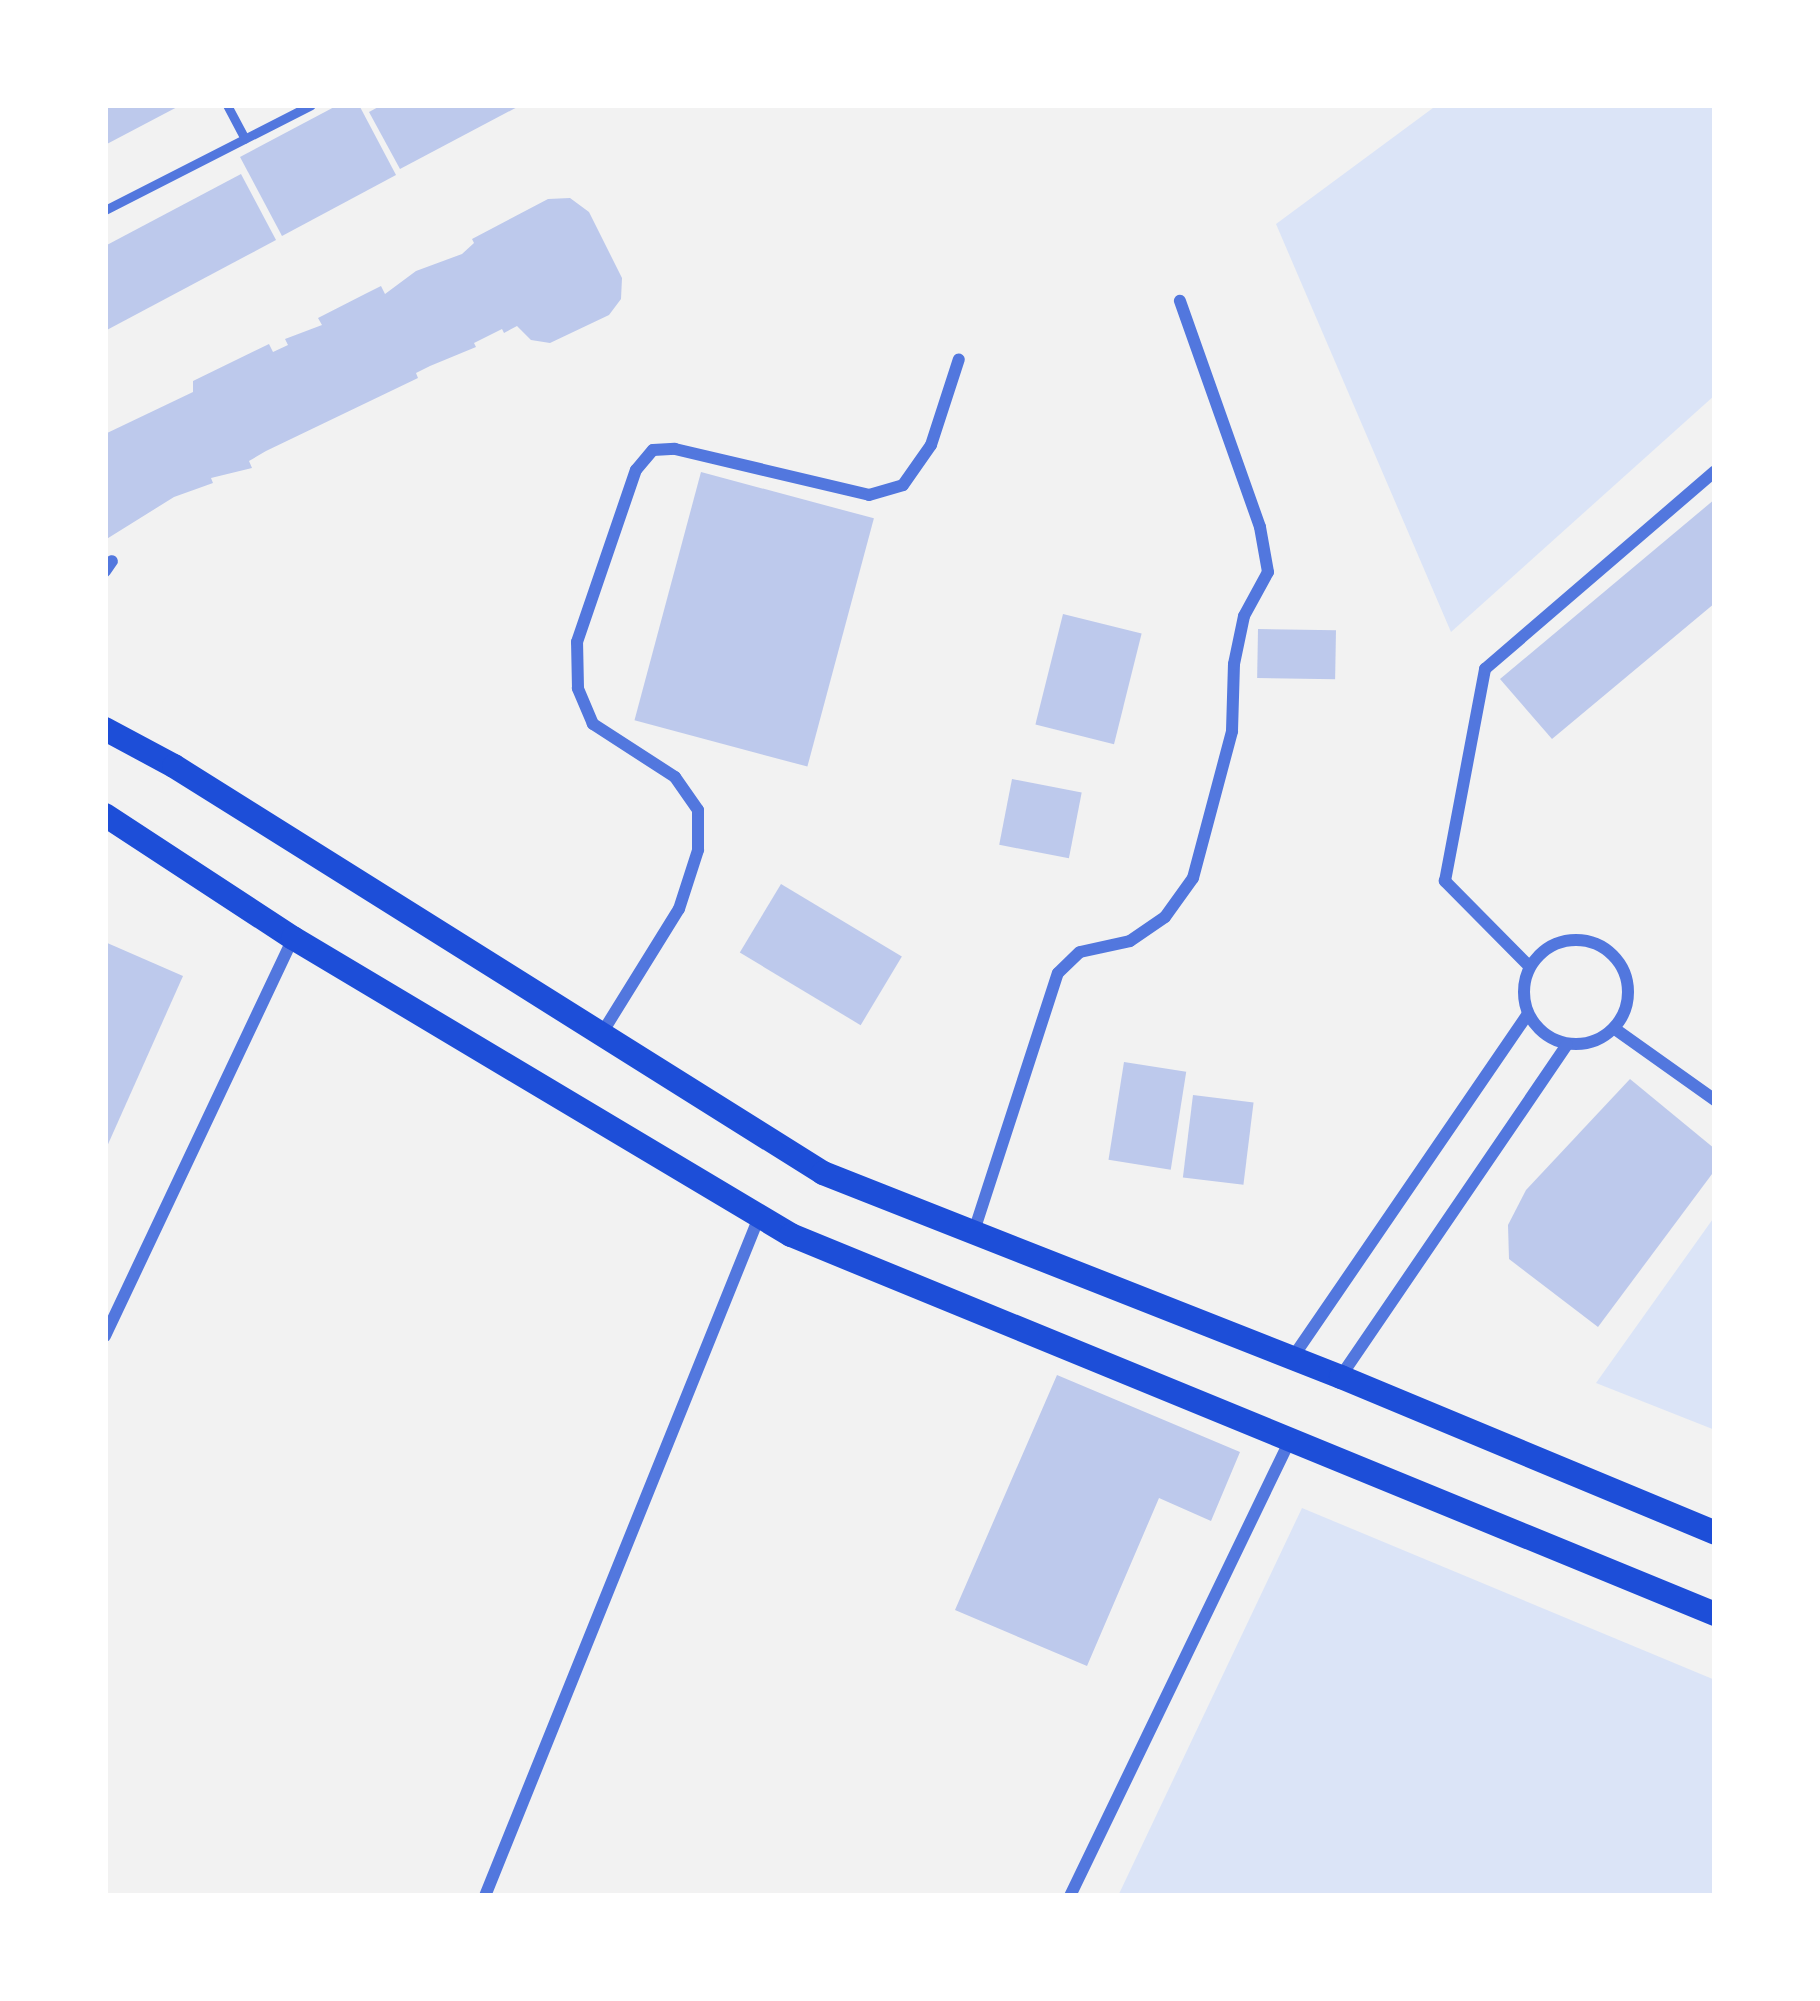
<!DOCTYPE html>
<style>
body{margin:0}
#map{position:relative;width:1820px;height:2001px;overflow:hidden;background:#f2f2f2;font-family:"Noto Serif",serif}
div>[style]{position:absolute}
.green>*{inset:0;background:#dbe4f7}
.building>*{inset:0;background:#bdc9ec;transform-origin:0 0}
.service>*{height:9px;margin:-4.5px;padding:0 4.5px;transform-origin:4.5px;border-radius:4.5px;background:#5277de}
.minor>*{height:12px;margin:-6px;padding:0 6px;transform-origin:6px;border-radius:6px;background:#5277de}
.minor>.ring{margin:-6px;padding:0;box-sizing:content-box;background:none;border:12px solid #5277de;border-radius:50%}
.secondary>*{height:24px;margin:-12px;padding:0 12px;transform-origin:12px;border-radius:12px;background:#1d4ed8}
span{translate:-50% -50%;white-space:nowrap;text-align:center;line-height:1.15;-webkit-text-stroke:9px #fff;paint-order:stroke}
.frame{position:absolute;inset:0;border:108px solid #fff;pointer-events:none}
</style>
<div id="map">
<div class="green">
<div style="clip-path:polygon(1437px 105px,1715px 105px,1715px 395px,1451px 632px,1276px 224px)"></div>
<div style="clip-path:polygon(1715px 1216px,1715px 1430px,1596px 1383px)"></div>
<div style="clip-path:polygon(1302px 1508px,1715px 1680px,1715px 1896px,1118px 1896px)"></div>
</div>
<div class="building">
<div style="clip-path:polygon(105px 105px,181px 105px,105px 145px)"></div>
<div style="clip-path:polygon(338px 105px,359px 105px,396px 175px,282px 236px,240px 157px)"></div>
<div style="clip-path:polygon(382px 105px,521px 105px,400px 169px,369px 112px)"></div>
<div style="clip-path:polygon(241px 174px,276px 240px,105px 331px,105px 246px)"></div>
<div style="clip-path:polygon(570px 198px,589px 212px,622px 278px,621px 299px,609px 315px,550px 343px,531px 340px,517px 326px,504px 333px,502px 329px,474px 343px,476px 347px,430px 366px,416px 373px,418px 378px,266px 451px,249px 461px,252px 468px,211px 478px,213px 483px,174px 497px,105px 540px,105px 434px,193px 392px,193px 381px,269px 344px,273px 352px,288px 345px,285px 339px,322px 325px,318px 318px,365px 294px,381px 286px,385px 294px,416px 271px,462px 254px,474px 243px,472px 239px,548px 199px)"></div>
<div style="left:701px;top:472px;width:179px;height:257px;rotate:15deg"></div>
<div style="clip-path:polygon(1715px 499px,1715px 603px,1552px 739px,1500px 679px)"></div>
<div style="left:1063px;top:614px;width:81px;height:114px;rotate:14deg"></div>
<div style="left:1258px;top:629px;width:78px;height:49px;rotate:1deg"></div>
<div style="left:1012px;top:779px;width:71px;height:67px;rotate:11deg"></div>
<div style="left:781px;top:884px;width:141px;height:80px;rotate:31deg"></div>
<div style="clip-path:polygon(105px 942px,183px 976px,105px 1151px)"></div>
<div style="left:1124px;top:1062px;width:63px;height:99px;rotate:9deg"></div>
<div style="clip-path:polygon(1630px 1079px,1715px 1149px,1715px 1170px,1598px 1327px,1509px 1259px,1508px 1225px,1526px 1190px)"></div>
<div style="left:1193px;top:1095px;width:61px;height:83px;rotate:7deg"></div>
<div style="clip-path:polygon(1057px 1375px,1240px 1452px,1211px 1521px,1159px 1498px,1087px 1666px,955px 1610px)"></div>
</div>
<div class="service">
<div style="left:227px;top:105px;width:38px;rotate:62deg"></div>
<div style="left:105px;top:210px;width:231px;rotate:-27deg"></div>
</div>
<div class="minor">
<div style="left:105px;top:571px;width:12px;rotate:-55deg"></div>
<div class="ring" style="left:1524px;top:940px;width:92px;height:92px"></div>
<div style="left:1529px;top:966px;width:120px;rotate:-134.7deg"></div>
<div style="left:1445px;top:881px;width:216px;rotate:-79.3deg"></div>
<div style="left:1485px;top:669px;width:303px;rotate:-40.7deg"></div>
<div style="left:1615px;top:1029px;width:123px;rotate:35.4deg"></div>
<div style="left:602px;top:1033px;width:146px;rotate:-58.2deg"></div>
<div style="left:679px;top:909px;width:62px;rotate:-72.1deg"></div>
<div style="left:698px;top:850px;width:40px;rotate:-90deg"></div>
<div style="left:698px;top:810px;width:40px;rotate:-124.9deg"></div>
<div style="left:675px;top:777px;width:98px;rotate:-147.1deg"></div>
<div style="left:593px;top:724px;width:39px;rotate:-113deg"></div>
<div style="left:578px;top:688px;width:46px;rotate:-91.2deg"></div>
<div style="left:577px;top:642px;width:182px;rotate:-71.1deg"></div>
<div style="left:636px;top:470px;width:26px;rotate:-50deg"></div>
<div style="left:653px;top:450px;width:22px;rotate:-3deg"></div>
<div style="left:675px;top:449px;width:199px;rotate:13.3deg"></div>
<div style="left:869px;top:495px;width:35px;rotate:-16deg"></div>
<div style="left:903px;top:485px;width:49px;rotate:-55deg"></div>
<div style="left:931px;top:445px;width:90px;rotate:-72deg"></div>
<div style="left:974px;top:1231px;width:271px;rotate:-72deg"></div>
<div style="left:1058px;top:973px;width:30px;rotate:-44deg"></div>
<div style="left:1080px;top:952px;width:51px;rotate:-12.4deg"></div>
<div style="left:1130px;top:941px;width:42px;rotate:-34.4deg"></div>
<div style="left:1165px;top:917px;width:48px;rotate:-54.3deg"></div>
<div style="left:1193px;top:878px;width:152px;rotate:-75.1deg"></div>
<div style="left:1232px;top:731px;width:67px;rotate:-88.3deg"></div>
<div style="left:1234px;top:664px;width:49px;rotate:-78.2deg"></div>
<div style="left:1244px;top:616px;width:50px;rotate:-61.4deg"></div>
<div style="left:1268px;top:572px;width:46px;rotate:-100.1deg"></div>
<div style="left:1260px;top:527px;width:240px;rotate:-109.5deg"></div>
<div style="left:105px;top:1336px;width:440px;rotate:-64.7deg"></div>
<div style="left:1293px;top:1357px;width:416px;rotate:-55.6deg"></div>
<div style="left:1341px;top:1376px;width:401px;rotate:-55.7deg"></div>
<div style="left:485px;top:1896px;width:732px;rotate:-68.02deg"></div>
<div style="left:1070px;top:1896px;width:509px;rotate:-64.24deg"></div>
</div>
<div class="secondary">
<div style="left:105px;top:729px;width:78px;rotate:28.2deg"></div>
<div style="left:174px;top:766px;width:766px;rotate:32.09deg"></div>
<div style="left:823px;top:1173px;width:557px;rotate:21.5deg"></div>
<div style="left:1341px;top:1377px;width:405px;rotate:22.6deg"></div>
<div style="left:105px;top:815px;width:225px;rotate:33.2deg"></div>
<div style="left:293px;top:938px;width:580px;rotate:30.81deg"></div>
<div style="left:791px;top:1235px;width:999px;rotate:22.3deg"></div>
</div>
<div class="frame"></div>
</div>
